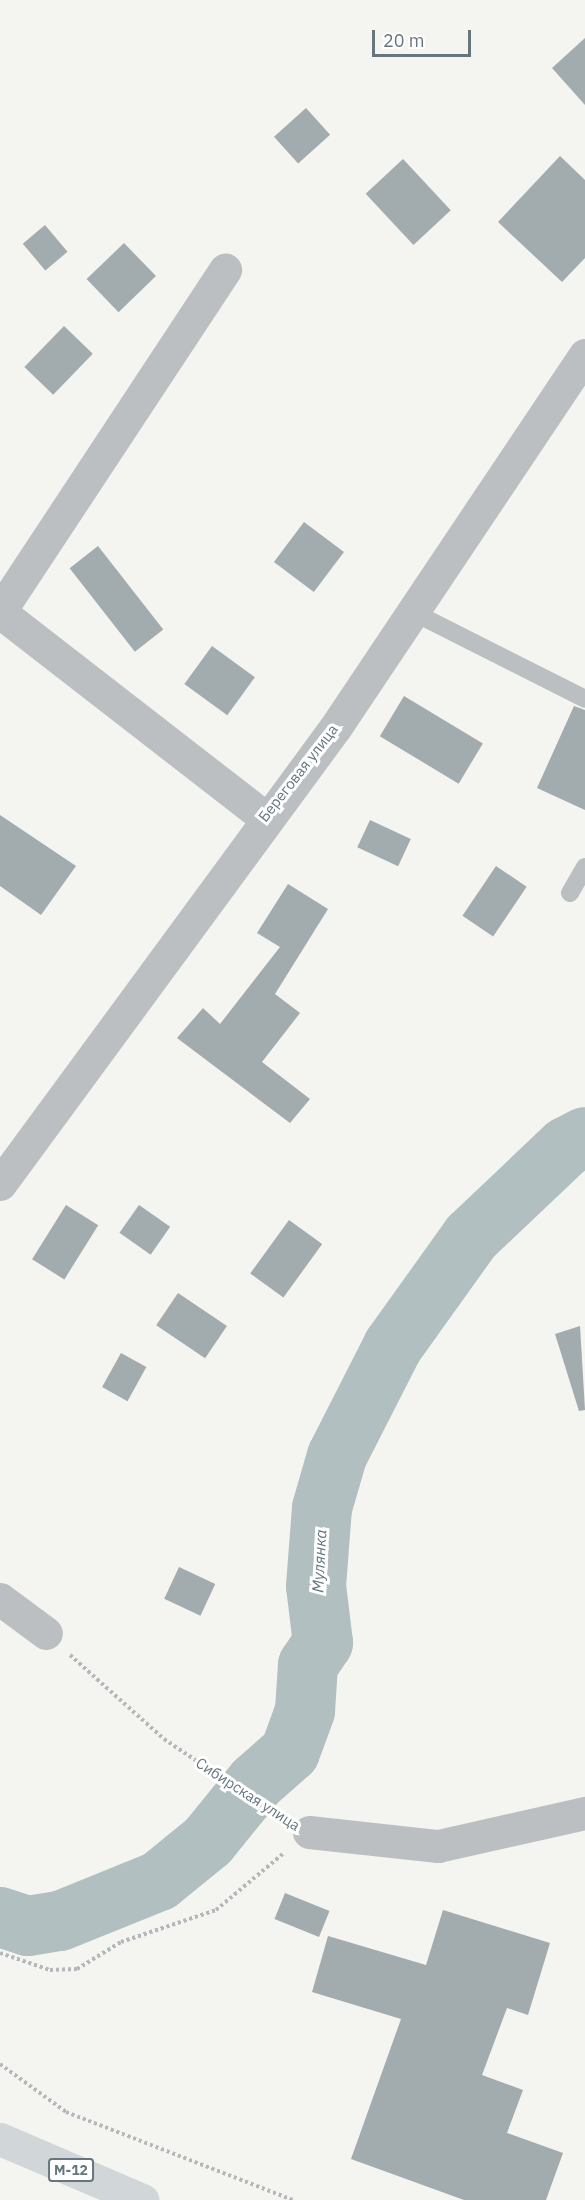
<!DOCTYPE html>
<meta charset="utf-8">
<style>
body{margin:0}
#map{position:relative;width:585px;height:2200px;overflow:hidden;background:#f4f4f0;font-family:"IBM Plex Sans",sans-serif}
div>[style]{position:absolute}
.river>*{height:60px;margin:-30px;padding:0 30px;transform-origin:30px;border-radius:30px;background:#b1bfc1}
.building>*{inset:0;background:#a2abae;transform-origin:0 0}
.path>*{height:4px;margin-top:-2px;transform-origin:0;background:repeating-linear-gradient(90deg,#b5b8ba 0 3px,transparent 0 6px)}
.service>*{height:18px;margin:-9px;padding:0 9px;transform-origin:9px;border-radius:9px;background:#bbbfc2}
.minor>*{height:33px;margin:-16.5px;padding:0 16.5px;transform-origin:16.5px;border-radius:16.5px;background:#bbbfc2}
.trunk>*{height:33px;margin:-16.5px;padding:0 16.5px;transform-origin:16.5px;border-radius:16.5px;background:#d1d6d9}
span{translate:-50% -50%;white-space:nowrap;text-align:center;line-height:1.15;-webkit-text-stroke:6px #fff;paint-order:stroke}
.shield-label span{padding:2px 4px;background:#fff;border:2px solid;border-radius:4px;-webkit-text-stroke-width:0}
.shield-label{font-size:14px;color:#66767f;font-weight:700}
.street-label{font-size:15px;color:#66767f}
.water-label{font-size:16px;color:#61777c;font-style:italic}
.scale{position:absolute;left:372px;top:30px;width:99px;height:27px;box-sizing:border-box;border:3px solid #66767f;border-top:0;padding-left:8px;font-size:18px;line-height:21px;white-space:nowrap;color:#66767f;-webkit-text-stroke:4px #fff;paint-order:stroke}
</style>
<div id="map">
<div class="river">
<div style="left:0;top:1917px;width:29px;rotate:18deg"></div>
<div style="left:28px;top:1926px;width:32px;rotate:-9deg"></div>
<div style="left:60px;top:1921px;width:107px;rotate:-22deg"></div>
<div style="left:159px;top:1881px;width:63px;rotate:-39.2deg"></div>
<div style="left:208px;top:1841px;width:76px;rotate:-50.9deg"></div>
<div style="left:256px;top:1782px;width:45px;rotate:-41.4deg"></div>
<div style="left:290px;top:1752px;width:44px;rotate:-69.9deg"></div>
<div style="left:305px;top:1711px;width:46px;rotate:-86.3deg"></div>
<div style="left:308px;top:1665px;width:27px;rotate:-56deg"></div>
<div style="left:323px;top:1643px;width:57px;rotate:-97deg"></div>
<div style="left:316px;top:1586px;width:78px;rotate:-85.6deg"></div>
<div style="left:322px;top:1508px;width:54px;rotate:-73.9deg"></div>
<div style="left:337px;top:1456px;width:123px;rotate:-63deg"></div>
<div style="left:393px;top:1346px;width:134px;rotate:-54.4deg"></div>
<div style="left:471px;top:1237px;width:131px;rotate:-43.5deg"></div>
<div style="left:566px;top:1147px;width:21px;rotate:-28deg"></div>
</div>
<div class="building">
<div style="clip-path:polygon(585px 38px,585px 105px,552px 68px)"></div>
<div style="left:306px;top:108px;width:36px;height:43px;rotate:48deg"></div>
<div style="clip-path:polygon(560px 156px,585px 180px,585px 258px,562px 282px,498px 222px)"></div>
<div style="left:403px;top:159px;width:70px;height:51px;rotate:47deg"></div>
<div style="left:45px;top:225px;width:35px;height:29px;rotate:50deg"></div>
<div style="left:124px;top:243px;width:46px;height:52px;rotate:46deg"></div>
<div style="left:64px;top:326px;width:40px;height:57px;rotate:44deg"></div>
<div style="left:304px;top:522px;width:50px;height:50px;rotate:37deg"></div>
<div style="left:98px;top:546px;width:106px;height:36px;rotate:52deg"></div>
<div style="left:212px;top:646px;width:53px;height:47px;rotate:36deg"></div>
<div style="left:404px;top:696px;width:92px;height:47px;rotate:31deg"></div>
<div style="clip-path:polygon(574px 706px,585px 710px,585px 810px,537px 788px)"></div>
<div style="clip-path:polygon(0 815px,76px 866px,41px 915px,0 886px)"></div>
<div style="left:370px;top:820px;width:45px;height:30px;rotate:25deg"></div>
<div style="left:496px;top:866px;width:37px;height:60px;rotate:34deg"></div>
<div style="clip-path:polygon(288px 884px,328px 909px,275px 994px,300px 1013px,262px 1062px,310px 1099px,290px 1123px,177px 1038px,203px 1008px,220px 1024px,280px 947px,257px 933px)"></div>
<div style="left:66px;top:1205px;width:38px;height:64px;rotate:32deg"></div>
<div style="left:139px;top:1205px;width:38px;height:34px;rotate:35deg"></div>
<div style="left:289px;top:1220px;width:41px;height:66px;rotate:36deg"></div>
<div style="left:178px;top:1293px;width:59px;height:39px;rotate:34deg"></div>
<div style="clip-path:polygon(580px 1326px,585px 1410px,579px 1411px,555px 1334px)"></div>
<div style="left:121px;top:1353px;width:29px;height:39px;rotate:29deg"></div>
<div style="left:179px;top:1567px;width:40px;height:35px;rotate:25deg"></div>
<div style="left:285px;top:1893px;width:48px;height:28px;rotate:22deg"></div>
<div style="clip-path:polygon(443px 1910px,550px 1943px,528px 2015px,507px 2008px,482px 2075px,523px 2090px,507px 2133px,563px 2153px,546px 2200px,464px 2200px,351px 2159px,401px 2019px,312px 1992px,328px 1936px,426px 1965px)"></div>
</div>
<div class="path">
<div style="left:70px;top:1655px;width:126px;rotate:41.8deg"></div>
<div style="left:164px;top:1739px;width:140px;rotate:33.9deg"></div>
<div style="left:0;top:1953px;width:53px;rotate:18.8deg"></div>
<div style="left:50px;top:1970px;width:27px;rotate:-2deg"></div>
<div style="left:77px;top:1969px;width:52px;rotate:-31.5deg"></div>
<div style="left:121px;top:1942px;width:100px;rotate:-18.6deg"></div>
<div style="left:216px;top:1910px;width:89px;rotate:-40deg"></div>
<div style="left:0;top:2064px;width:82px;rotate:36deg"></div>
<div style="left:66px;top:2112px;width:243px;rotate:21.2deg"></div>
</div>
<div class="service">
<div style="left:409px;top:610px;width:197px;rotate:26.8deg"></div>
<div style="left:570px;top:893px;width:30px;rotate:-60deg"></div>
</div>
<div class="minor">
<div style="left:0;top:611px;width:409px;rotate:-56.6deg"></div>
<div style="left:0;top:612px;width:334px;rotate:37.8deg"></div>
<div style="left:0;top:1184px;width:566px;rotate:-53.7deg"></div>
<div style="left:335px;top:728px;width:449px;rotate:-56.2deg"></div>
<div style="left:0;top:1599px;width:57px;rotate:36.5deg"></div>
<div style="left:309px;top:1832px;width:130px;rotate:6.2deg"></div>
<div style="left:438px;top:1846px;width:151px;rotate:-12.7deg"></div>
</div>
<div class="trunk">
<div style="left:0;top:2139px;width:155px;rotate:23.2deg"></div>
</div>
<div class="shield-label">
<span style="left:71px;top:2170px">М-12</span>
</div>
<div class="street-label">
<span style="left:298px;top:773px;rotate:-52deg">Береговая улица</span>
<span style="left:248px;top:1794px;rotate:33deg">Сибирская улица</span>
</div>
<div class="water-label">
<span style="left:319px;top:1561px;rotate:-87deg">Мулянка</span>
</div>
<div class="scale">20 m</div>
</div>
